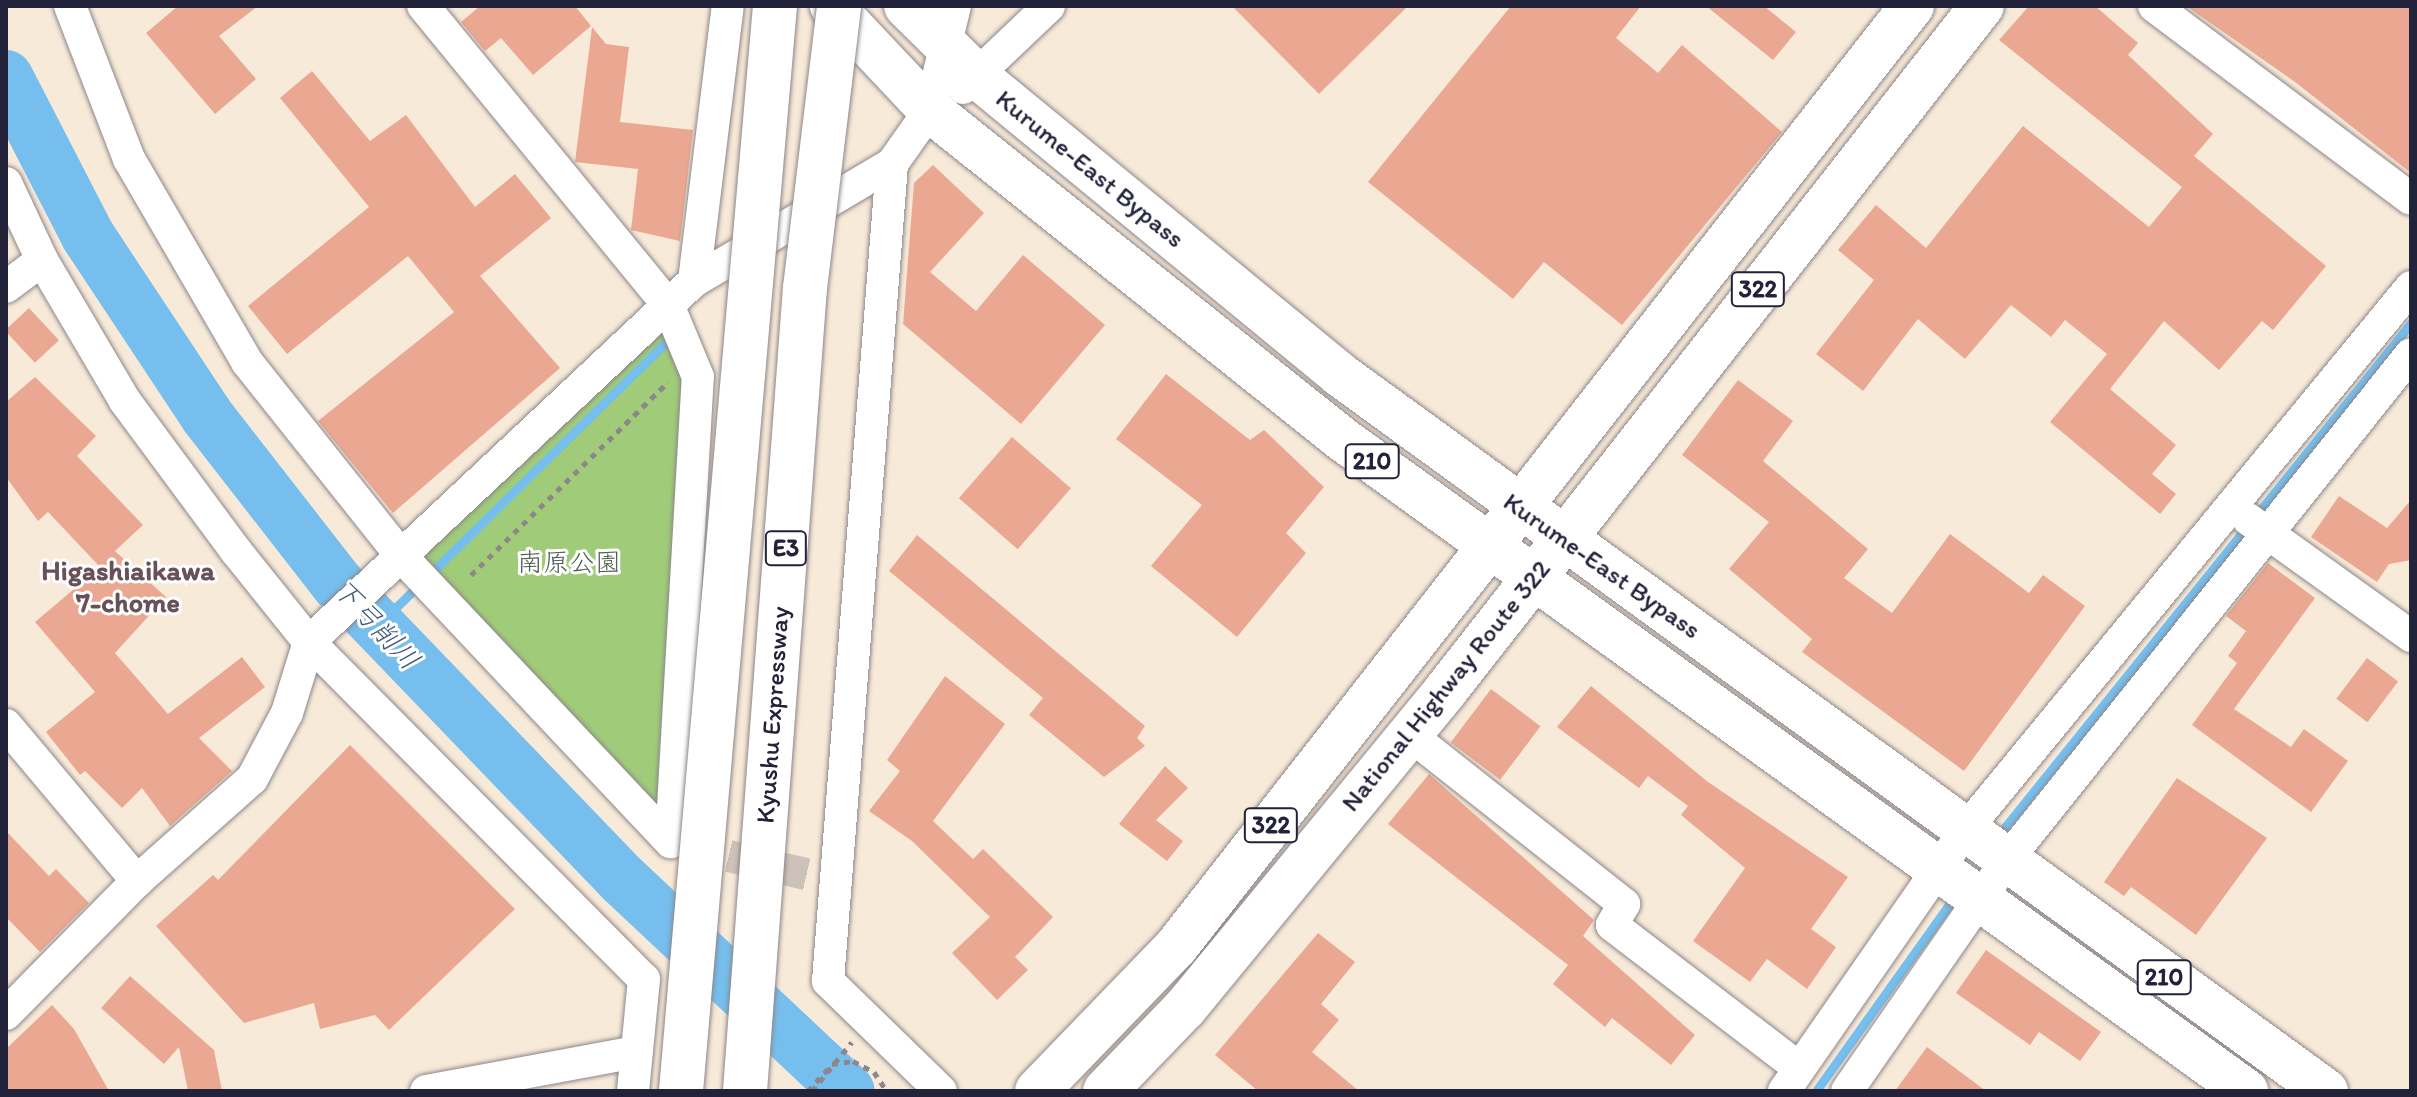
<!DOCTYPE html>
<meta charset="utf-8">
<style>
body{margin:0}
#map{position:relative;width:2417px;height:1097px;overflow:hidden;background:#f8ead8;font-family:Itim,"Klee One",sans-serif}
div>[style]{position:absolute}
.green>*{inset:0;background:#a0cc79}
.stream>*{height:9px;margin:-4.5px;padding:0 4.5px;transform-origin:4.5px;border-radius:4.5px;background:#75beed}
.river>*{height:54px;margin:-27px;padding:0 27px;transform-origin:27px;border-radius:27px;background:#75beed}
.building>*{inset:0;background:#eaa892;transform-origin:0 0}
.minor-tunnel>*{height:32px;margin-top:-16px;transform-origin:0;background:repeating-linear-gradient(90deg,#cdc2b9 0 32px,transparent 0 48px)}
.path>*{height:5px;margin-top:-2.5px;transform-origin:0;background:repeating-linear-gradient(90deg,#8d868a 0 6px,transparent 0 12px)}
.roads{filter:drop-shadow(0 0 2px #8d868a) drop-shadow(0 0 2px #8d868a)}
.minor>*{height:32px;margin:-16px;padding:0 16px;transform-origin:16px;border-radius:16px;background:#fff}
.highway>*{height:44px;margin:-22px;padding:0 22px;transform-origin:22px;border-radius:22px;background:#fff}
.path-bridge>*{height:5px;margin-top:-2.5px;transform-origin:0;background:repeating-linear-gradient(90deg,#8d868a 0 6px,transparent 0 12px)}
.bridges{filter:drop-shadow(0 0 2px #8d868a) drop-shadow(0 0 2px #8d868a)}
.highway-bridge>*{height:44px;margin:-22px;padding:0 22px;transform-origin:22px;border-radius:22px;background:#fff}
span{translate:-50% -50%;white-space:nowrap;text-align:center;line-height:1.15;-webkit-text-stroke:6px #fff;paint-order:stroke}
.shield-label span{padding:2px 6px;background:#fff;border:2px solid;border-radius:6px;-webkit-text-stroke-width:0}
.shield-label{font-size:24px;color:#22223b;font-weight:700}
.street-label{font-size:26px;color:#22223b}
.park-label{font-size:26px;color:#4e5e51}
.neighbourhood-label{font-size:28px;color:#685159;font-weight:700}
.water-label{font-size:28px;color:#3f5979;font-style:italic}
.frame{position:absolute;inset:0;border:8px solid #22223b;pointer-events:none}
</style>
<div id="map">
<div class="green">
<div style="clip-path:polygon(668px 305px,698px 377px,671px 842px,402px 557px)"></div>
</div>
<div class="stream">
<div style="left:377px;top:626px;width:417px;rotate:-44.5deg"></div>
<div style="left:1997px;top:837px;width:660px;rotate:-51.15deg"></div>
<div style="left:1816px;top:1091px;width:241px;rotate:-54.5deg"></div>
</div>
<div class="river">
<div style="left:6px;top:77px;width:179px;rotate:62.7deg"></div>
<div style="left:88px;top:236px;width:216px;rotate:56.5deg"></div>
<div style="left:207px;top:416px;width:213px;rotate:52.1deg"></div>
<div style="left:338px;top:584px;width:411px;rotate:46.1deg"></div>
<div style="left:623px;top:880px;width:308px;rotate:43.2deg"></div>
</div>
<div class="building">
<div style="clip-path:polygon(178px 6px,258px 6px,219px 36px,256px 79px,215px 114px,146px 33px)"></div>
<div style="clip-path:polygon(480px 6px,575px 6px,591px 26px,533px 75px,501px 38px,485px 51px,461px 22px)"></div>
<div style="clip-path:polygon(1232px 6px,1408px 6px,1319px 94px)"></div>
<div style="clip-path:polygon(1511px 6px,1641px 6px,1616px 38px,1658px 73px,1682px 45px,1782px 132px,1622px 325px,1544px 262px,1513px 299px,1368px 182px)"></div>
<div style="clip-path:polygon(1706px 6px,1764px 6px,1796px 32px,1773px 60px)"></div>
<div style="clip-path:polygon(2029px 6px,2095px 6px,2138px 43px,2128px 55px,2213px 134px,2194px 156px,2326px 266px,2273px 330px,2262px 321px,2219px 370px,2164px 321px,2110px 389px,2176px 445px,2152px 474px,2176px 494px,2160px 514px,2050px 422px,2107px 354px,2065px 320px,2051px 337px,2011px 305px,1965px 359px,1918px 319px,1863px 391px,1816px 354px,1874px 280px,1838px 250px,1876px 205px,1926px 248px,2023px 126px,2149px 227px,2182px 187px,1999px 40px)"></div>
<div style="clip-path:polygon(2186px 6px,2411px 6px,2411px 173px,2295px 82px)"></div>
<div style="clip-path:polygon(592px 27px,606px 44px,629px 47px,620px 122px,693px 130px,680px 241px,631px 230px,638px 169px,575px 162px)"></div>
<div style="clip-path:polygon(312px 71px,370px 141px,406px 115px,475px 207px,515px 174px,551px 218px,480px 276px,560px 368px,393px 513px,318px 421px,454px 312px,408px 256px,287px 354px,248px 306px,369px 207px,280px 98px)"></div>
<div style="clip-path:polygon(933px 165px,984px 213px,930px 272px,976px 311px,1023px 255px,1105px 325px,1021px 424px,903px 324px,914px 183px)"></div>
<div style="left:29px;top:308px;width:44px;height:33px;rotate:47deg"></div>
<div style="clip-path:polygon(1166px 374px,1250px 440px,1264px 430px,1324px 487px,1286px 533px,1306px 553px,1237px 637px,1151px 566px,1202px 505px,1116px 439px)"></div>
<div style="clip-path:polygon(35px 377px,96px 436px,77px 456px,143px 525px,115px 551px,166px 597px,115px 653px,168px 714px,242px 657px,265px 687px,199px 738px,232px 771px,170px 826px,142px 788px,122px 808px,85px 771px,80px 775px,46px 732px,95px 692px,35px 622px,100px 567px,48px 512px,38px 521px,6px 477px,6px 402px)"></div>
<div style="clip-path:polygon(1738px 380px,1793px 421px,1763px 461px,1868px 549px,1844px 578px,1892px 613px,1950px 534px,2029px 593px,2043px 575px,2085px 606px,1964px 771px,1802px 652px,1812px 639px,1729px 569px,1769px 522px,1682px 455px)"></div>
<div style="left:1012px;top:437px;width:78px;height:81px;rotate:41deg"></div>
<div style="clip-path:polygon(2339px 496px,2387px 528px,2411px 500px,2411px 560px,2389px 564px,2377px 582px,2311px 537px)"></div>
<div style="clip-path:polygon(917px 535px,1145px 726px,1137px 738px,1145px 746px,1104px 777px,1029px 715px,1043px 698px,889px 571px)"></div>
<div style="clip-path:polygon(2268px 563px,2315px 598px,2234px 709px,2291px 747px,2304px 729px,2348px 761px,2311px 812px,2192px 725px,2237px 663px,2228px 656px,2246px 631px,2226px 616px)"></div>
<div style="left:2367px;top:658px;width:39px;height:51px;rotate:37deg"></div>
<div style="clip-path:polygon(945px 676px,1005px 724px,933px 821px,973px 859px,983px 849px,1053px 917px,1015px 957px,1028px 970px,997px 1000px,952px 953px,990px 917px,912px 841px,869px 811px,900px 771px,887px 760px)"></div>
<div style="clip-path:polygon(1591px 686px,1708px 782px,1848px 877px,1811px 929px,1836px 947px,1807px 989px,1767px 959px,1750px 982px,1693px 941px,1745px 868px,1681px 815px,1688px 806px,1648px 776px,1639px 788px,1557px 727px)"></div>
<div style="left:1491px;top:689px;width:62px;height:67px;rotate:37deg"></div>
<div style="clip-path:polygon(350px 745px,515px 909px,389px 1030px,375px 1015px,320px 1029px,314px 1003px,244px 1023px,156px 926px,213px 875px,218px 880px)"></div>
<div style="clip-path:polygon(1165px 766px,1188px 788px,1156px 820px,1183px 841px,1167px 861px,1119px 824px)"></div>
<div style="clip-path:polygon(1429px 774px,1594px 920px,1583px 936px,1695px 1035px,1671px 1065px,1612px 1018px,1605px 1027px,1553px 984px,1568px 965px,1388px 824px)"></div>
<div style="clip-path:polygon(2177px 778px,2267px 838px,2196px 935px,2131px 887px,2124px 896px,2104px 882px)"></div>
<div style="clip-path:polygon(6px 831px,49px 876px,56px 869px,89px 903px,40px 952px,6px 917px)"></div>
<div style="clip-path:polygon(1318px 933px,1355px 962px,1321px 1004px,1339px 1020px,1312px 1052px,1359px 1091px,1258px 1091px,1215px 1055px)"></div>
<div style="clip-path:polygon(1986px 950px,2101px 1032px,2080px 1061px,2039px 1032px,2030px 1045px,1956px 993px)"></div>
<div style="clip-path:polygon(130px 976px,214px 1050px,222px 1091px,188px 1091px,179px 1047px,164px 1064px,101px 1008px)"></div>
<div style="clip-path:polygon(52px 1005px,74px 1029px,109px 1091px,6px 1091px,6px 1049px)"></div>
<div style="clip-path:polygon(1927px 1047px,1986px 1091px,1895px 1091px)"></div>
</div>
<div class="minor-tunnel">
<div style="left:682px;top:845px;width:153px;rotate:13.2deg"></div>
</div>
<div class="path">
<div style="left:471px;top:575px;width:276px;rotate:-44.4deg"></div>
<div style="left:812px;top:1091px;width:63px;rotate:-50.8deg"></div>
</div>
<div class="roads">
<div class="minor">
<div style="left:70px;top:6px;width:164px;rotate:68.9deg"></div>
<div style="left:129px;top:159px;width:235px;rotate:59.8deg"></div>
<div style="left:247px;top:362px;width:249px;rotate:51.5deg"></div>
<div style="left:402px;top:557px;width:392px;rotate:46.7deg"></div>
<div style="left:671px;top:842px;width:466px;rotate:-86.7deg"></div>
<div style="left:698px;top:377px;width:78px;rotate:-112.6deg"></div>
<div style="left:668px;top:305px;width:387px;rotate:-129.3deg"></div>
<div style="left:2154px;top:6px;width:321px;rotate:36.9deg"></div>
<div style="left:963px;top:88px;width:119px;rotate:-43.6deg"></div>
<div style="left:6px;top:183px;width:85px;rotate:64.9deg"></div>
<div style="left:42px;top:260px;width:164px;rotate:59.5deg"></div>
<div style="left:125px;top:401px;width:187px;rotate:53.5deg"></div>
<div style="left:236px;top:551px;width:117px;rotate:51.3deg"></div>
<div style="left:309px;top:642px;width:475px;rotate:45.2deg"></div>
<div style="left:644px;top:979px;width:113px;rotate:95.6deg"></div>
<div style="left:694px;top:281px;width:230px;rotate:-30.6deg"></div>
<div style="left:6px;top:287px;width:45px;rotate:-36.9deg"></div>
<div style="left:2248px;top:519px;width:201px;rotate:35.7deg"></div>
<div style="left:6px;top:725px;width:204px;rotate:50deg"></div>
<div style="left:1410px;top:735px;width:273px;rotate:38.3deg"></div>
<div style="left:1624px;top:904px;width:24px;rotate:120deg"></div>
<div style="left:1612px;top:925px;width:235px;rotate:37.4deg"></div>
<div style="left:6px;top:1014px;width:187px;rotate:-45.4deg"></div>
<div style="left:137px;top:881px;width:154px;rotate:-41.6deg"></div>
<div style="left:252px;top:779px;width:75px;rotate:-62.1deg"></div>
<div style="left:287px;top:713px;width:74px;rotate:-72.8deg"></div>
<div style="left:309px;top:642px;width:528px;rotate:-43.16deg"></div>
<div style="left:694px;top:281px;width:277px;rotate:-83deg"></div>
<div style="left:426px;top:1091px;width:214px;rotate:-10.5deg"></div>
<div style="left:941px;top:1091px;width:158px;rotate:-135.8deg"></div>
<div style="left:828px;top:981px;width:820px;rotate:-85.52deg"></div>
<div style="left:892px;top:164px;width:66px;rotate:-54.9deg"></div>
<div style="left:930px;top:110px;width:107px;rotate:-76.5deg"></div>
<div style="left:1784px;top:1091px;width:320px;rotate:-55.2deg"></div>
<div style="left:1967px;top:828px;width:700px;rotate:-50.62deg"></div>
<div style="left:1847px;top:1091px;width:281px;rotate:-55.3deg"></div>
<div style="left:2007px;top:860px;width:647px;rotate:-51.4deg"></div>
</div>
<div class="highway">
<div style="left:832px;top:6px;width:143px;rotate:46.7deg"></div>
<div style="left:930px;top:110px;width:527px;rotate:38.61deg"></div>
<div style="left:1342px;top:439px;width:1115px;rotate:35.8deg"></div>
<div style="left:906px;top:6px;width:103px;rotate:44.6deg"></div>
<div style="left:979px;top:78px;width:466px;rotate:39.4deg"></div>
<div style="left:1339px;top:374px;width:1220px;rotate:36deg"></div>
<div style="left:1037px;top:1091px;width:200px;rotate:-46deg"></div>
<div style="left:1176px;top:947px;width:1195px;rotate:-51.97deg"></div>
<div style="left:1105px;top:1091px;width:115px;rotate:-46.1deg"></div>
<div style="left:1185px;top:1008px;width:411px;rotate:-50.6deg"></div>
<div style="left:1446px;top:690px;width:869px;rotate:-51.92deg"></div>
</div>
</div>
<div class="path-bridge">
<div style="left:808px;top:1091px;width:36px;rotate:-48deg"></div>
<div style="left:832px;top:1064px;width:21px;rotate:-8deg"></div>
<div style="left:853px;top:1061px;width:24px;rotate:28deg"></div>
<div style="left:874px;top:1072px;width:23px;rotate:56deg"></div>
</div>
<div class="bridges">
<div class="highway-bridge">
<div style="left:681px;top:1091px;width:1089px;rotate:-85.05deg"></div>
<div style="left:745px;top:1091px;width:805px;rotate:-85.73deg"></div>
<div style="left:805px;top:288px;width:284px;rotate:-83.1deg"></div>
</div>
</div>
<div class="shield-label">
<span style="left:1758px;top:289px">322</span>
<span style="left:1372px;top:461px">210</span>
<span style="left:786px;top:548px">E3</span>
<span style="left:1271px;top:825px">322</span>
<span style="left:2164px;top:977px">210</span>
</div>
<div class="street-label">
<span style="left:1090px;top:169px;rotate:39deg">Kurume-East Bypass</span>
<span style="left:1602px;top:566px;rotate:35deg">Kurume-East Bypass</span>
<span style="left:1446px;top:686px;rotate:-51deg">National Highway Route 322</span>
<span style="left:773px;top:715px;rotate:-86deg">Kyushu Expressway</span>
</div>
<div class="park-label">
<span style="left:569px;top:563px">南原公園</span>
</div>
<div class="neighbourhood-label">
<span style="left:128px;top:586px">Higashiaikawa<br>7-chome</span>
</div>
<div class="water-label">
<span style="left:377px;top:624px;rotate:47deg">下弓削川</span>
</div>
<div class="frame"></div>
</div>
